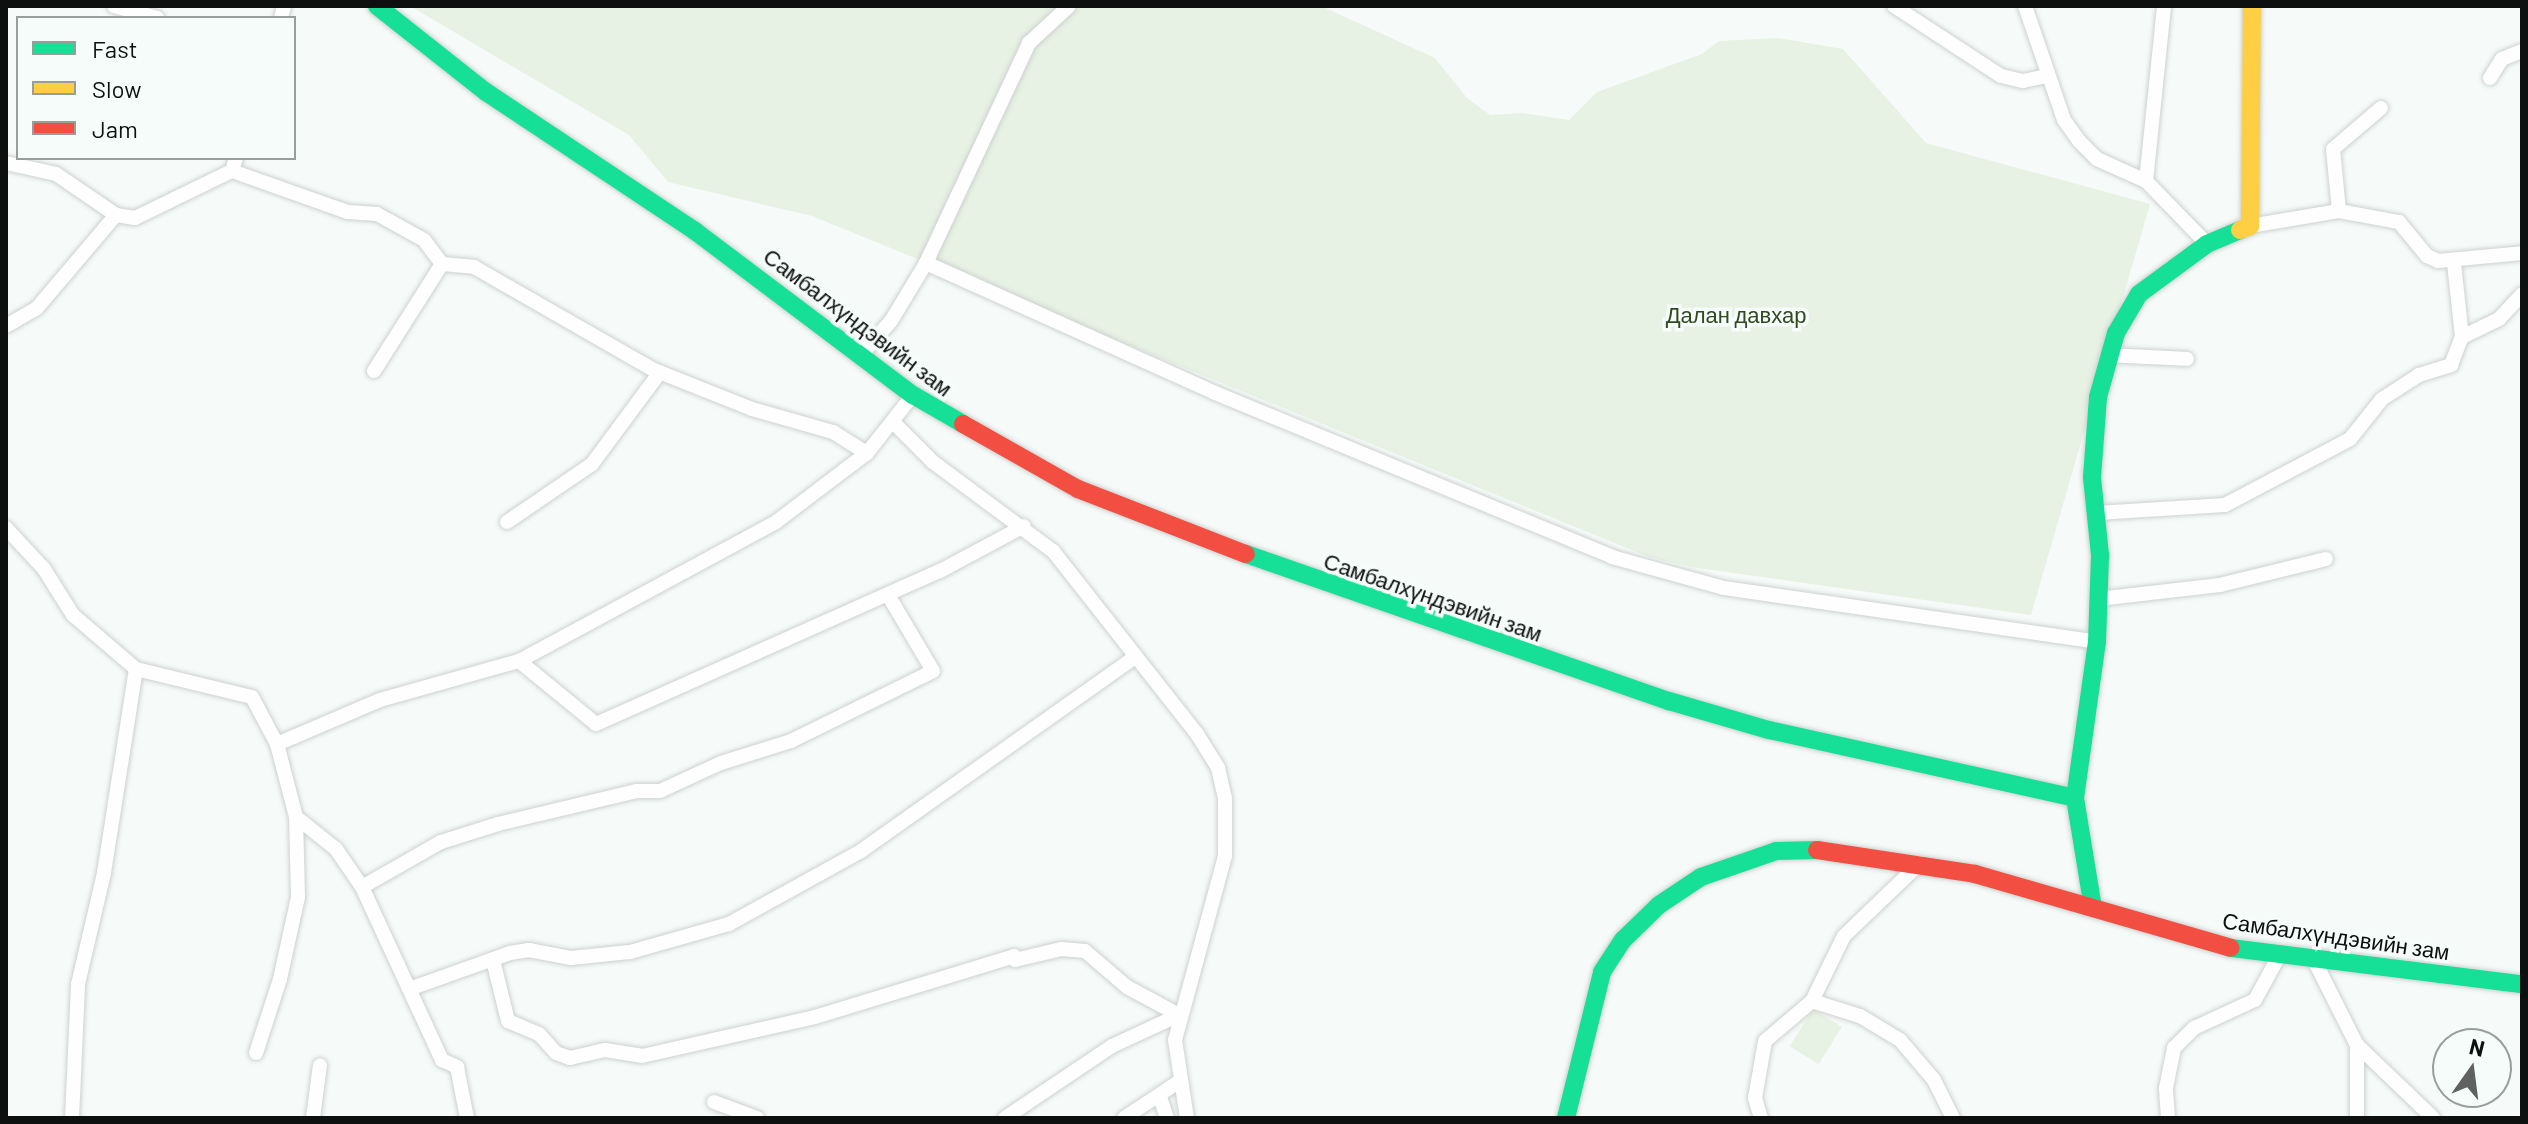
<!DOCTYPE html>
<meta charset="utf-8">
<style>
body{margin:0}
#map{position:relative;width:2528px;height:1124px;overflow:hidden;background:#f6fbf9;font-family:Barlow,sans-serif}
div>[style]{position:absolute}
.green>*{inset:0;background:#e7f1e4;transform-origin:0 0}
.roads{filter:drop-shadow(0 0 2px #cdd1cf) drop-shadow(0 0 2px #cdd1cf)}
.street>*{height:14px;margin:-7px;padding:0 7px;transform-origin:7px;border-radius:7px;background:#fefefe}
.fast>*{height:18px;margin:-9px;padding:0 9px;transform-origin:9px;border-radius:9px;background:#16e098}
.slow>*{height:18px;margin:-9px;padding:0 9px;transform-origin:9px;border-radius:9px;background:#ffcf43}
.jam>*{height:18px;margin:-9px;padding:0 9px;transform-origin:9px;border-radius:9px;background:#f24e42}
span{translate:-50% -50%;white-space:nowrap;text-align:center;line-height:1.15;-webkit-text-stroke:7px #f5fcf9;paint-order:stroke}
.park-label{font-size:22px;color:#324921}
.street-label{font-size:22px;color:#0e100f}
.frame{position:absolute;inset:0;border:8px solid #0e100f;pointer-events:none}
.legend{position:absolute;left:16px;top:16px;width:280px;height:144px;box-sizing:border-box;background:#f5fcf9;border:2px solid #999e9b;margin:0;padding:10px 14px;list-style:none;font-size:24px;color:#0e100f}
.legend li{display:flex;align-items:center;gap:16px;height:40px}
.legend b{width:40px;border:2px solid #999e9b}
.north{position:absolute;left:2432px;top:1028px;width:80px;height:80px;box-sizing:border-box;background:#f5fcf9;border:2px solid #999e9b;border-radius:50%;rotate:14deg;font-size:22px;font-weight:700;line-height:32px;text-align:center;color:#0e100f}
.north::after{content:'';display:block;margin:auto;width:28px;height:36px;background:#5f6261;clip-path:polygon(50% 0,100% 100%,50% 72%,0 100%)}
</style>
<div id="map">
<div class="green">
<div style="clip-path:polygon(410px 6px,1321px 6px,1435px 58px,1467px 98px,1490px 115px,1523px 113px,1569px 120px,1597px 92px,1702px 54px,1719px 41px,1778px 38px,1843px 49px,1926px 143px,2150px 204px,2031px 615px,1691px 567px,1649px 557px,812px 216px,668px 182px,629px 135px)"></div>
<div style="left:1813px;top:1009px;width:34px;height:44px;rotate:32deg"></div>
</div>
<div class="roads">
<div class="street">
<div style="left:114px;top:6px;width:45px;rotate:15.6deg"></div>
<div style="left:1894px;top:6px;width:128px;rotate:33.2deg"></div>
<div style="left:2001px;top:76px;width:23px;rotate:13deg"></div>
<div style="left:2023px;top:81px;width:25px;rotate:-12deg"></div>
<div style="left:2025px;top:6px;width:120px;rotate:71.1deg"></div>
<div style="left:2064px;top:120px;width:26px;rotate:54deg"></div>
<div style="left:2079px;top:141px;width:25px;rotate:45deg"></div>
<div style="left:2097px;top:159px;width:54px;rotate:24.2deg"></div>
<div style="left:2146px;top:181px;width:88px;rotate:45.9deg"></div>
<div style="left:281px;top:18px;width:12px;rotate:-76deg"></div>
<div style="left:2490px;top:78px;width:22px;rotate:-58deg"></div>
<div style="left:2502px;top:59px;width:22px;rotate:-22deg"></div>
<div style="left:6px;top:163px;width:51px;rotate:12.4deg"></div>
<div style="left:56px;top:174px;width:73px;rotate:34.3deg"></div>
<div style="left:116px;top:215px;width:19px;rotate:9deg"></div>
<div style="left:135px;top:218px;width:108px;rotate:-25.9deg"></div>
<div style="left:232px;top:171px;width:14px;rotate:-73deg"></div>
<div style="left:232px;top:171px;width:123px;rotate:19.5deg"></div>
<div style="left:348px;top:212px;width:29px;rotate:4deg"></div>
<div style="left:377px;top:214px;width:54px;rotate:29deg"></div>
<div style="left:424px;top:240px;width:30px;rotate:53deg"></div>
<div style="left:442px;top:264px;width:32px;rotate:5deg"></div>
<div style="left:474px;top:267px;width:207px;rotate:29.8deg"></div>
<div style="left:654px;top:370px;width:105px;rotate:21.7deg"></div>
<div style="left:752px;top:409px;width:84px;rotate:15.9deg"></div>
<div style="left:833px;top:432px;width:40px;rotate:32deg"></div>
<div style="left:2146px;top:181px;width:176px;rotate:-84.1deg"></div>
<div style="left:2339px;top:211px;width:62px;rotate:-95.5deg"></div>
<div style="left:2333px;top:149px;width:63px;rotate:-40.5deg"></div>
<div style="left:2250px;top:226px;width:90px;rotate:-9.6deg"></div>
<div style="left:2339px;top:211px;width:61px;rotate:10.4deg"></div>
<div style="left:2399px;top:222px;width:44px;rotate:50.5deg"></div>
<div style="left:2427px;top:256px;width:12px;rotate:24deg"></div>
<div style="left:2438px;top:261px;width:84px;rotate:-5.4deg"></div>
<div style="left:926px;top:263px;width:243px;rotate:-64.9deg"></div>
<div style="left:1029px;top:43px;width:54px;rotate:-42.8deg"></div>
<div style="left:6px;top:326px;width:36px;rotate:-30deg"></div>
<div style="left:37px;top:308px;width:122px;rotate:-49.7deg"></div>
<div style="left:2462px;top:337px;width:41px;rotate:-25.9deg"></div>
<div style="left:2499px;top:319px;width:34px;rotate:-47deg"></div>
<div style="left:861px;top:355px;width:45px;rotate:-48.6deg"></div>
<div style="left:891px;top:321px;width:68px;rotate:-58.9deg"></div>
<div style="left:926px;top:263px;width:317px;rotate:24.2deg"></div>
<div style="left:1215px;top:393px;width:430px;rotate:22.4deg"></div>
<div style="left:1612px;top:557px;width:116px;rotate:15.5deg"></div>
<div style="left:1724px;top:588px;width:377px;rotate:8.2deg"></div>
<div style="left:2109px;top:355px;width:78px;rotate:2.9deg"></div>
<div style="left:374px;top:371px;width:127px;rotate:-57.6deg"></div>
<div style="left:895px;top:424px;width:54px;rotate:45deg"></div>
<div style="left:933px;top:462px;width:149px;rotate:36.6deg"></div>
<div style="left:1053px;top:551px;width:233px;rotate:51.8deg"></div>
<div style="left:1197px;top:734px;width:40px;rotate:58deg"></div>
<div style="left:1218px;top:768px;width:32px;rotate:77deg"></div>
<div style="left:1225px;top:799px;width:57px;rotate:90deg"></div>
<div style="left:1225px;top:856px;width:191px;rotate:105.2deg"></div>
<div style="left:1175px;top:1040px;width:79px;rotate:81.3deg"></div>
<div style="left:2097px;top:513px;width:128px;rotate:-3.6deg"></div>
<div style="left:2225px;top:505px;width:141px;rotate:-27.8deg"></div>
<div style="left:2350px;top:439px;width:51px;rotate:-51.3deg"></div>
<div style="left:2382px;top:399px;width:44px;rotate:-33deg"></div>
<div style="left:2419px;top:375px;width:34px;rotate:-17deg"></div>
<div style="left:2451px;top:365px;width:30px;rotate:-69deg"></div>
<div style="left:2462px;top:337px;width:74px;rotate:-96.2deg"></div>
<div style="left:507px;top:522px;width:103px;rotate:-34.3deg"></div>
<div style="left:592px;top:464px;width:114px;rotate:-53.5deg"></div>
<div style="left:6px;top:528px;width:56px;rotate:47.2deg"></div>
<div style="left:44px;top:569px;width:54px;rotate:57.8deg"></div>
<div style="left:73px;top:615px;width:83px;rotate:40.6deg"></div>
<div style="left:136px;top:669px;width:119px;rotate:13.6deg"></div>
<div style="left:252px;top:697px;width:53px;rotate:62deg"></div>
<div style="left:277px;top:744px;width:75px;rotate:75.4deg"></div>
<div style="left:296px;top:817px;width:51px;rotate:38.7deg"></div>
<div style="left:336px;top:849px;width:46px;rotate:55.6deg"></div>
<div style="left:362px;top:887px;width:191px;rotate:65.2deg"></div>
<div style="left:442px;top:1060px;width:17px;rotate:25deg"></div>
<div style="left:457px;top:1067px;width:52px;rotate:78.9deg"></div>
<div style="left:2098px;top:599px;width:123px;rotate:-6.5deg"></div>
<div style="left:2220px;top:585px;width:109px;rotate:-13.8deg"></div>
<div style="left:519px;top:661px;width:292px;rotate:-28.4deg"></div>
<div style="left:776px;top:522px;width:114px;rotate:-37.2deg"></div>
<div style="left:867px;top:453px;width:74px;rotate:-51.6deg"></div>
<div style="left:277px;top:744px;width:112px;rotate:-23.1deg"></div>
<div style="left:380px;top:700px;width:144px;rotate:-15.7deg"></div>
<div style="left:519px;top:661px;width:99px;rotate:39.3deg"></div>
<div style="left:596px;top:724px;width:376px;rotate:-24deg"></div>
<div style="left:940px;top:571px;width:95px;rotate:-28.2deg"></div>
<div style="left:362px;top:887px;width:91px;rotate:-29.7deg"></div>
<div style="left:441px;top:842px;width:60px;rotate:-17.5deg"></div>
<div style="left:498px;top:824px;width:142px;rotate:-13.4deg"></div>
<div style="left:636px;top:791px;width:24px"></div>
<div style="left:660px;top:791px;width:67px;rotate:-24.7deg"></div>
<div style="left:721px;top:763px;width:73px;rotate:-17.4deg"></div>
<div style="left:791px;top:741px;width:158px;rotate:-26.2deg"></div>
<div style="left:933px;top:671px;width:88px;rotate:-120.6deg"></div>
<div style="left:493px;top:960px;width:63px;rotate:76.2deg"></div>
<div style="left:508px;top:1021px;width:34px;rotate:23deg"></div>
<div style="left:539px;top:1034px;width:25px;rotate:48deg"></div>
<div style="left:556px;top:1053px;width:15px;rotate:20deg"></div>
<div style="left:570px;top:1058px;width:36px;rotate:-13deg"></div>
<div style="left:605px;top:1050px;width:37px;rotate:9deg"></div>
<div style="left:642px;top:1056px;width:177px;rotate:-12.7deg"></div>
<div style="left:815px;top:1017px;width:208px;rotate:-17deg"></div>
<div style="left:1014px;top:956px;width:4px;rotate:76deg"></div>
<div style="left:1015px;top:960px;width:47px;rotate:-13.4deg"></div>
<div style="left:1061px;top:949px;width:24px;rotate:5deg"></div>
<div style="left:1085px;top:951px;width:55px;rotate:40.6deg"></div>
<div style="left:1127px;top:987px;width:59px;rotate:28.3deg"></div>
<div style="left:2314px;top:960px;width:95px;rotate:63.2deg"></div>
<div style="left:2357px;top:1045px;width:73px;rotate:90deg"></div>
<div style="left:409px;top:989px;width:107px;rotate:-19.6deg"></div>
<div style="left:510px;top:953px;width:19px;rotate:-9deg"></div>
<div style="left:529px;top:950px;width:43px;rotate:10.8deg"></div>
<div style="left:571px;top:958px;width:59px;rotate:-5.8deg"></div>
<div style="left:630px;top:952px;width:103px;rotate:-15.8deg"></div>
<div style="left:729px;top:924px;width:151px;rotate:-28.9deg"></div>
<div style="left:861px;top:851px;width:334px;rotate:-35.3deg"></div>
<div style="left:1812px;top:1001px;width:50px;rotate:17.4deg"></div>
<div style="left:1860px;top:1016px;width:47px;rotate:31deg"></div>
<div style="left:1900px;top:1040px;width:52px;rotate:49.6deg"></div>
<div style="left:1934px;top:1080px;width:42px;rotate:63.4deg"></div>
<div style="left:2357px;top:1045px;width:105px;rotate:43.8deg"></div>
<div style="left:256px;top:1053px;width:78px;rotate:-72deg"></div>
<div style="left:280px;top:979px;width:84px;rotate:-77.6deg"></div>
<div style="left:298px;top:897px;width:80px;rotate:-91.4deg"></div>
<div style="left:1160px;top:1097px;width:22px;rotate:72deg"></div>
<div style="left:714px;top:1102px;width:46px;rotate:20.4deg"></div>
<div style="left:72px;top:1118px;width:134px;rotate:-87.4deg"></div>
<div style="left:78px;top:984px;width:114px;rotate:-76.8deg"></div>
<div style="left:104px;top:873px;width:206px;rotate:-81.1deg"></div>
<div style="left:313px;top:1118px;width:53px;rotate:-82.5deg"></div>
<div style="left:1005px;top:1118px;width:129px;rotate:-33.9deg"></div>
<div style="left:1112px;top:1046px;width:74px;rotate:-24.8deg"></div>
<div style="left:1124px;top:1118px;width:67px;rotate:-33.5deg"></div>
<div style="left:1761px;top:1118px;width:21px;rotate:-107deg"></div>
<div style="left:1755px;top:1098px;width:58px;rotate:-80deg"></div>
<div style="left:1765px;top:1041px;width:62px;rotate:-40.4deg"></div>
<div style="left:1812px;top:1001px;width:72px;rotate:-63.8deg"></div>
<div style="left:1844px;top:936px;width:105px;rotate:-43.8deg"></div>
<div style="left:2168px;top:1118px;width:30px;rotate:-94deg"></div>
<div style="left:2166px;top:1088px;width:41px;rotate:-78.7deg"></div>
<div style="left:2174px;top:1048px;width:28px;rotate:-45deg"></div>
<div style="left:2194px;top:1028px;width:67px;rotate:-24.7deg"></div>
<div style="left:2255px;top:1000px;width:50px;rotate:-61.4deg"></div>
</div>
<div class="fast">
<div style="left:377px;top:6px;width:139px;rotate:38.3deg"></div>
<div style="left:486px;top:92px;width:251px;rotate:33.6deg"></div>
<div style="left:695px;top:231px;width:273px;rotate:37deg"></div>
<div style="left:913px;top:395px;width:58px;rotate:30.1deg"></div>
<div style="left:1246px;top:554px;width:448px;rotate:19.2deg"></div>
<div style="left:1669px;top:701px;width:104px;rotate:16.2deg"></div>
<div style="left:1769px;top:730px;width:313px;rotate:12.5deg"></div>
<div style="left:2093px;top:908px;width:111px;rotate:-99.3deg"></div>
<div style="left:2075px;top:798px;width:158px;rotate:-82deg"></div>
<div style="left:2097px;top:642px;width:87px;rotate:-88deg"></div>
<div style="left:2100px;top:555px;width:78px;rotate:-95.9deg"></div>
<div style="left:2092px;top:477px;width:80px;rotate:-85.7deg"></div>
<div style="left:2098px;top:397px;width:66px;rotate:-74.3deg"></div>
<div style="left:2116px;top:333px;width:45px;rotate:-59.5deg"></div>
<div style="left:2139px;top:294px;width:84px;rotate:-36.3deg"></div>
<div style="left:2207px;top:244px;width:36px;rotate:-23deg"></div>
<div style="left:2231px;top:948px;width:293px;rotate:7.1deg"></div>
<div style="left:1566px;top:1118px;width:150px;rotate:-76.1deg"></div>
<div style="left:1602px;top:972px;width:38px;rotate:-57deg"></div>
<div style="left:1623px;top:940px;width:50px;rotate:-44.2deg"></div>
<div style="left:1659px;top:905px;width:50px;rotate:-33.7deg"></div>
<div style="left:1701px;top:877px;width:79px;rotate:-19.1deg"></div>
<div style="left:1776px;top:851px;width:41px;rotate:-1.4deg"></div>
</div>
<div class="slow">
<div style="left:2240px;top:230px;width:11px;rotate:-22deg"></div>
<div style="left:2250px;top:226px;width:220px;rotate:-89.5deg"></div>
</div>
<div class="jam">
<div style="left:963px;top:424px;width:132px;rotate:29.5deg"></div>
<div style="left:1078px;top:489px;width:180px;rotate:21.2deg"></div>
<div style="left:1817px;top:850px;width:160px;rotate:8.6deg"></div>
<div style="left:1975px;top:874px;width:266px;rotate:16.1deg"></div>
</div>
</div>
<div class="park-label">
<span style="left:1736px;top:315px">Далан давхар</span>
</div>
<div class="street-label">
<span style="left:858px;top:322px;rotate:37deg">Самбалхүндэвийн зам</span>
<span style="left:1433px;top:597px;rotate:19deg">Самбалхүндэвийн зам</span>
<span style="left:2336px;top:936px;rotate:8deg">Самбалхүндэвийн зам</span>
</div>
<div class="frame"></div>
<ul class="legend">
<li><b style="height:10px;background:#16e098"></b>Fast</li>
<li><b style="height:10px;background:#ffcf43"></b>Slow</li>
<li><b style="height:10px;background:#f24e42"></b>Jam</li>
</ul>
<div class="north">N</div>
</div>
